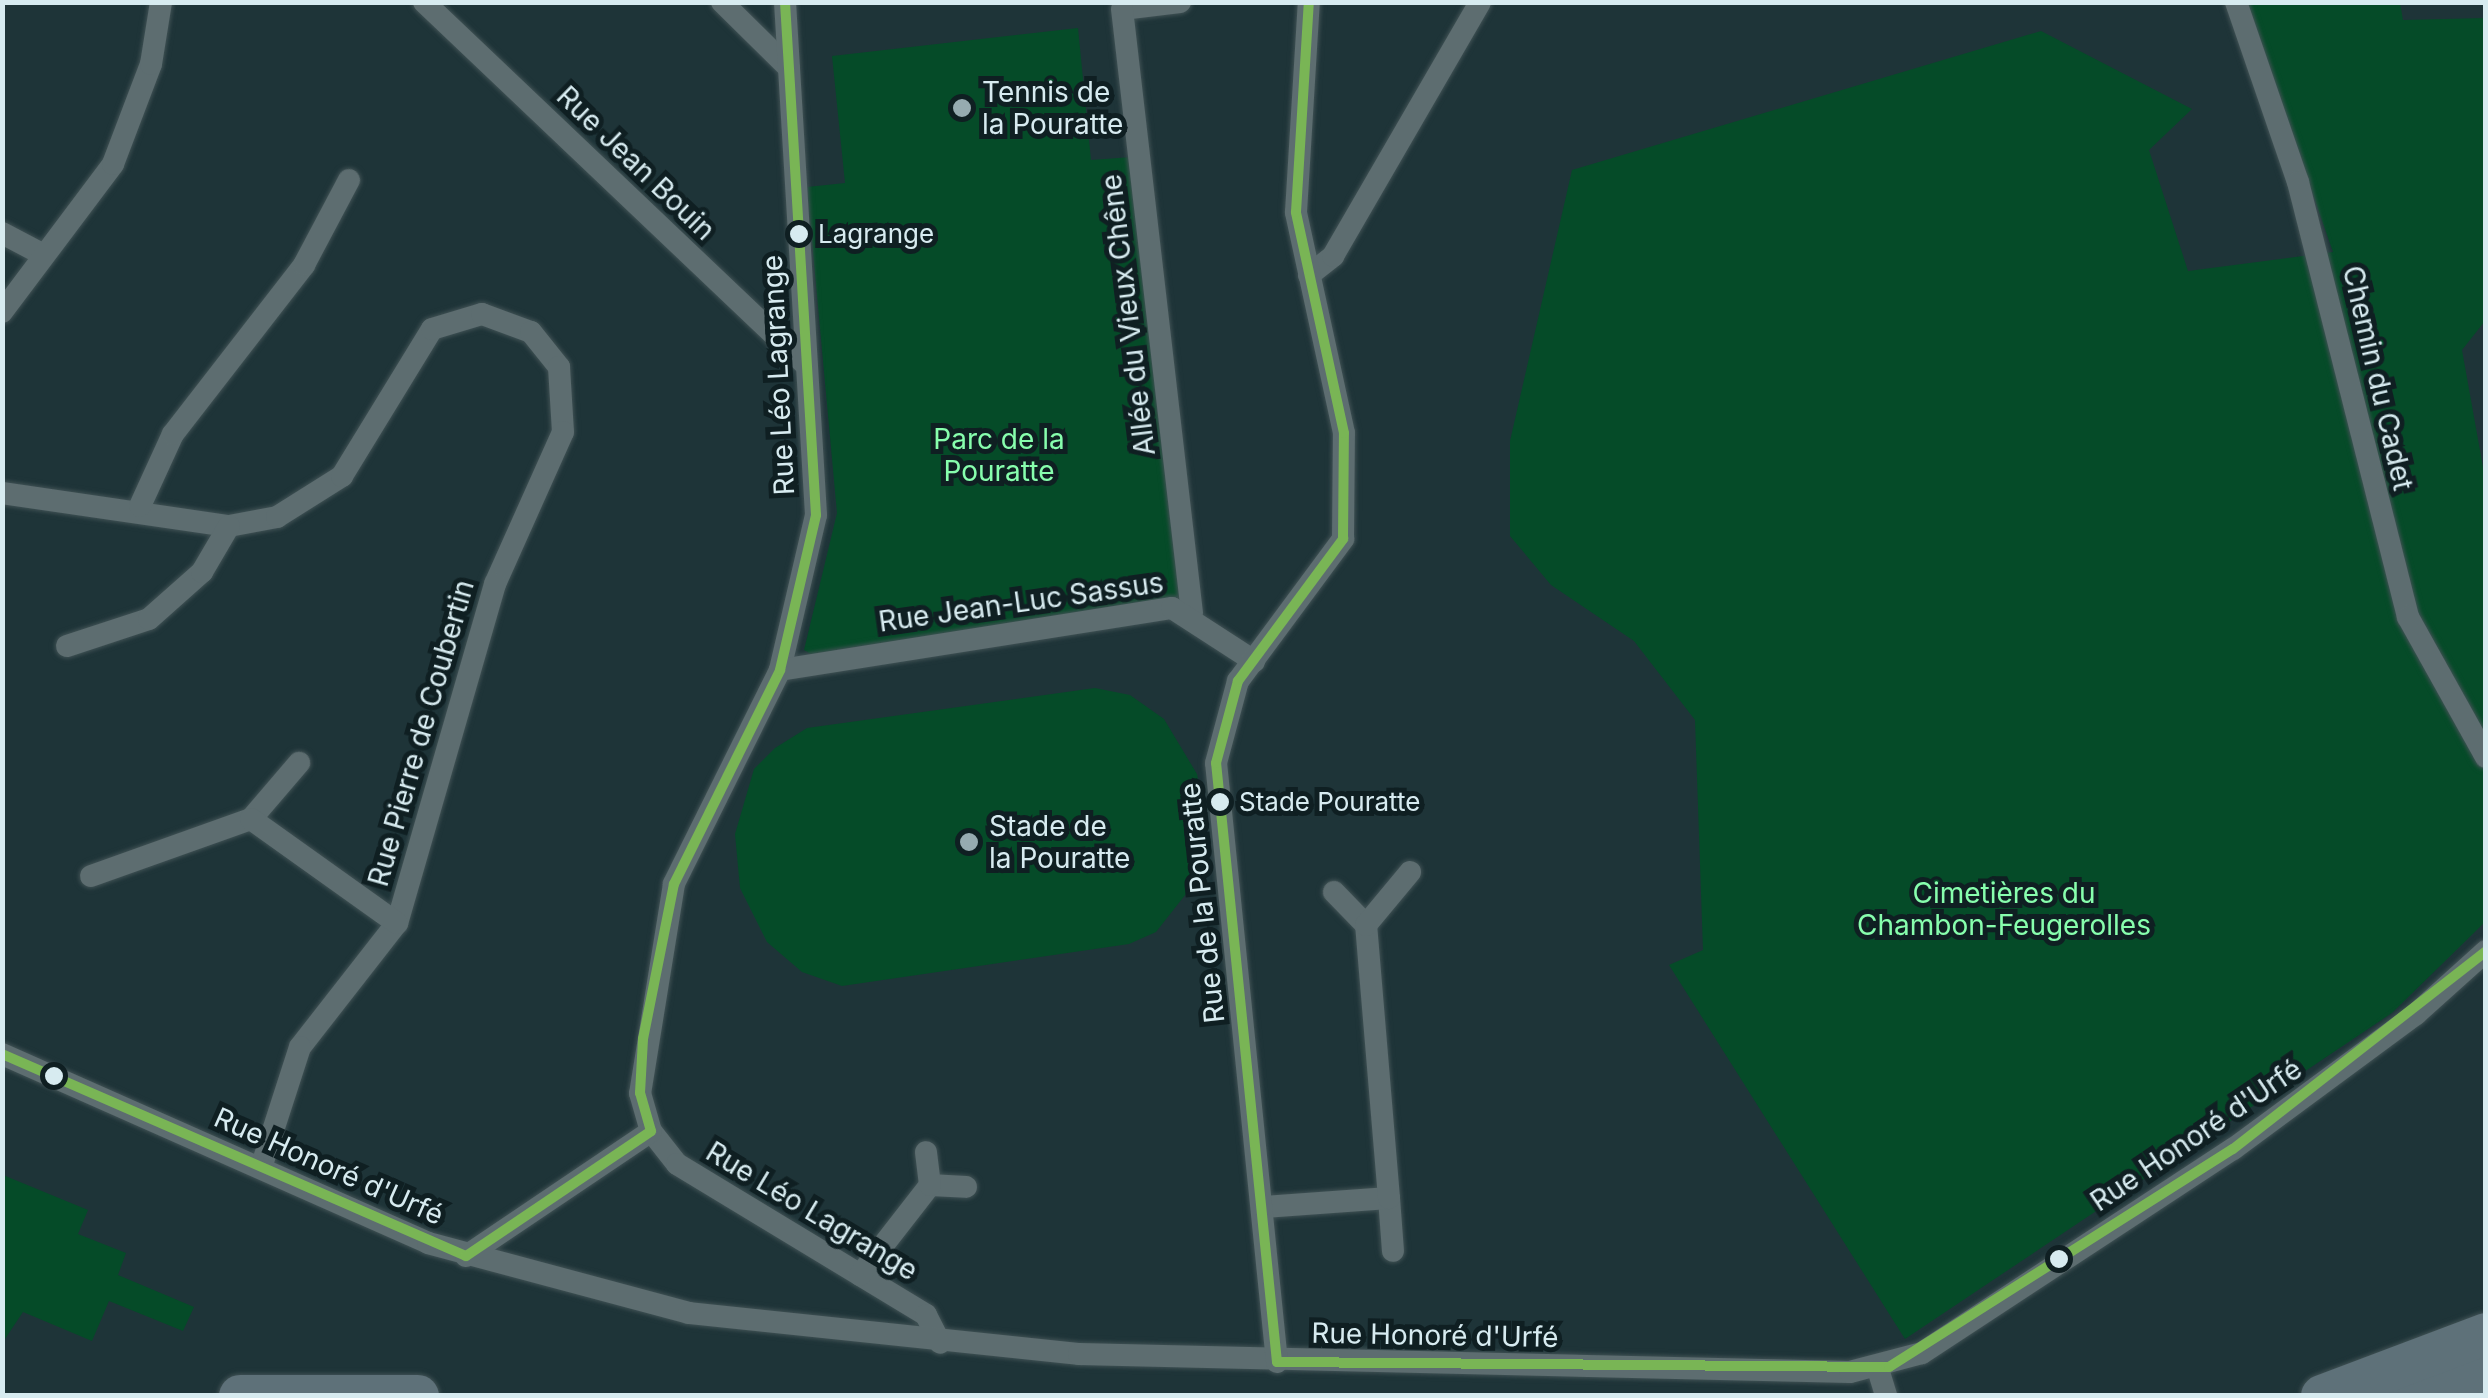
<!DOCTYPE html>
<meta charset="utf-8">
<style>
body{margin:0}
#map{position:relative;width:2488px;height:1398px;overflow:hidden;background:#1e3438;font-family:Inter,sans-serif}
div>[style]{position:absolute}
.green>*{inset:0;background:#054b28}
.roads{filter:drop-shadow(0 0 2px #405154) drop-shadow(0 0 2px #405154)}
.street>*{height:22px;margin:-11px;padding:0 11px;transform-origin:11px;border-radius:11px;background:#5d6d70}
.highway>*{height:42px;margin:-21px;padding:0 21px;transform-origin:21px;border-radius:21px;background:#5e7179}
.bus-1>*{height:10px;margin:-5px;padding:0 5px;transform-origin:5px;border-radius:5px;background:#79b555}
.dots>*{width:28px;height:28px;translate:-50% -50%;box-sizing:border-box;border:5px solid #0f1f22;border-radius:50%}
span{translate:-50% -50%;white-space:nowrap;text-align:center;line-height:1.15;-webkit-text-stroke:10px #0f1f22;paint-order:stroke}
.bus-label{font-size:26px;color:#d7ebf0}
.left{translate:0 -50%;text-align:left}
.poi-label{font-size:28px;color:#d7ebf0}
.street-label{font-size:28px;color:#d7ebf0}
.park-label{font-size:28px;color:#87fead}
.frame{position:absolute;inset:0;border:5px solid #d7ebf0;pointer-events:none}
</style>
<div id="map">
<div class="green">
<div style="clip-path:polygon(2246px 3px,2400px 3px,2403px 20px,2485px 18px,2485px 321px,2462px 350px,2486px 484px,2485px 922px,2392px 1013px,1905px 1339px,1669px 965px,1703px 950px,1695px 720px,1634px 641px,1551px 585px,1510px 536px,1510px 441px,1572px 170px,2041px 31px,2192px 109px,2149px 150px,2188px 271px,2333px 252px)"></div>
<div style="clip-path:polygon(1078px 28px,1091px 160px,1132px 157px,1182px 598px,814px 656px,804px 650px,837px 513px,807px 187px,845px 183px,832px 56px)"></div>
<div style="clip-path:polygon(1095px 688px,1130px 695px,1164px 719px,1197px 774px,1204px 810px,1193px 885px,1156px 932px,1129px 944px,842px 986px,802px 972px,767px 942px,740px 888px,735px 834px,754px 769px,775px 748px,807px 728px)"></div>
<div style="clip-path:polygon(3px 1175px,88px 1210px,78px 1234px,126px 1253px,118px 1275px,194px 1307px,183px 1331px,109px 1301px,92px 1341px,23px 1312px,3px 1342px)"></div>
</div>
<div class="roads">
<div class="street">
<div style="left:424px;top:2px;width:528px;rotate:43.54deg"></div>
<div style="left:722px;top:2px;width:94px;rotate:44.6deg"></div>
<div style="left:785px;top:2px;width:514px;rotate:86.54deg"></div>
<div style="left:816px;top:515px;width:159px;rotate:103.1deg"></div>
<div style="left:780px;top:670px;width:239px;rotate:116.4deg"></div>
<div style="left:674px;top:884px;width:212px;rotate:99.2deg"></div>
<div style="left:640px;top:1093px;width:40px;rotate:74deg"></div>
<div style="left:651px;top:1131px;width:42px;rotate:51.8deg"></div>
<div style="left:677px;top:1164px;width:291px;rotate:31.2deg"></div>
<div style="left:926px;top:1315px;width:31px;rotate:63deg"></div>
<div style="left:1180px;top:2px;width:58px;rotate:173.1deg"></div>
<div style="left:1122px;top:9px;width:608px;rotate:83.39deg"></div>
<div style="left:2236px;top:2px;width:190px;rotate:71deg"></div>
<div style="left:2298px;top:182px;width:449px;rotate:75.8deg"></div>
<div style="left:2408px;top:617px;width:160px;rotate:60.9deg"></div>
<div style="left:2px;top:233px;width:43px;rotate:27.8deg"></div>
<div style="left:1309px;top:275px;width:31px;rotate:-38deg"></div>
<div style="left:1333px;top:256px;width:293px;rotate:-59.9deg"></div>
<div style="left:2px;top:312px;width:185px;rotate:-53.1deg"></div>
<div style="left:113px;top:164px;width:107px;rotate:-69.2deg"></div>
<div style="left:151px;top:64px;width:63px;rotate:-80.8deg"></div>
<div style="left:2px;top:493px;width:229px;rotate:8.3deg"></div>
<div style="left:229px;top:526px;width:49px;rotate:-10.6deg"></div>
<div style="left:277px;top:517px;width:77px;rotate:-32.2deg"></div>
<div style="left:342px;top:476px;width:172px;rotate:-58.5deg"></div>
<div style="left:432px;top:329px;width:52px;rotate:-16.7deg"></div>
<div style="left:482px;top:314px;width:52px;rotate:20.2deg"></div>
<div style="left:531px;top:332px;width:45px;rotate:51.3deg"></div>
<div style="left:559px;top:367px;width:65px;rotate:86.5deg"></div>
<div style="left:563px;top:432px;width:167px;rotate:114.1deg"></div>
<div style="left:495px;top:584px;width:353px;rotate:106.1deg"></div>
<div style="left:397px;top:923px;width:157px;rotate:128deg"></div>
<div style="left:300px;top:1047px;width:127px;rotate:107.9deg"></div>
<div style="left:140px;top:506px;width:79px;rotate:-65.4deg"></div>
<div style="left:173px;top:434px;width:214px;rotate:-52.2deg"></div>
<div style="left:304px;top:265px;width:96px;rotate:-62.1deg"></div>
<div style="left:67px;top:646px;width:86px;rotate:-18.2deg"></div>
<div style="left:149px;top:619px;width:71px;rotate:-41.6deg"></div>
<div style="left:202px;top:572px;width:53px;rotate:-59.6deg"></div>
<div style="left:780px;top:670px;width:397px;rotate:-9deg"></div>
<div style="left:1172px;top:608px;width:98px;rotate:32.9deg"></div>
<div style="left:251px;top:819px;width:74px;rotate:-49.4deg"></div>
<div style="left:91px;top:876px;width:170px;rotate:-19.6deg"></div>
<div style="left:251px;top:819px;width:179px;rotate:35.5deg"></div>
<div style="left:1334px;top:892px;width:46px;rotate:45.9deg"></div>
<div style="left:2px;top:1054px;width:466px;rotate:23.9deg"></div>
<div style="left:428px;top:1243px;width:270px;rotate:15deg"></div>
<div style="left:689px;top:1313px;width:392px;rotate:6deg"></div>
<div style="left:1079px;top:1354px;width:771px;rotate:1.34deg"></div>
<div style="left:1850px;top:1372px;width:74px;rotate:-14.8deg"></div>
<div style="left:1922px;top:1353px;width:372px;rotate:-33.3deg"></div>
<div style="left:2233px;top:1149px;width:227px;rotate:-36.4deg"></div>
<div style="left:2416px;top:1014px;width:94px;rotate:-42deg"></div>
<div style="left:930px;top:1185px;width:36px;rotate:3deg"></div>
<div style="left:1389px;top:1198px;width:53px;rotate:85.7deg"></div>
<div style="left:1264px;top:1207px;width:125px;rotate:-4.1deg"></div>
<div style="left:1389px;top:1198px;width:274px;rotate:-94.8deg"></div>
<div style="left:1366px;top:925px;width:69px;rotate:-50.3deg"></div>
<div style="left:466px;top:1256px;width:223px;rotate:-34deg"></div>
<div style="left:860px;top:1275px;width:114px;rotate:-52.1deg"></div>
<div style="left:930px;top:1185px;width:33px;rotate:-97deg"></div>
<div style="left:1277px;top:1362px;width:602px;rotate:-95.81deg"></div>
<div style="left:1216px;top:763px;width:85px;rotate:-75deg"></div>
<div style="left:1238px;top:681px;width:177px;rotate:-53.5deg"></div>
<div style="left:1343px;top:539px;width:106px;rotate:-89.5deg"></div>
<div style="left:1344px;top:433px;width:226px;rotate:-102.3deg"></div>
<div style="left:1296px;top:212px;width:210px;rotate:-86.5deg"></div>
<div style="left:1878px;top:1369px;width:28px;rotate:73deg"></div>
</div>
<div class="highway">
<div style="left:2402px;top:1386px;width:85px;rotate:-8.1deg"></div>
<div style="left:240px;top:1396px;width:178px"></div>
<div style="left:2322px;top:1396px;width:175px;rotate:-20.7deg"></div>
</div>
</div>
<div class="bus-1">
<div style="left:2px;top:1054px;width:506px;rotate:23.53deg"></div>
<div style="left:651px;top:1131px;width:40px;rotate:-106deg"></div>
<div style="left:640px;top:1093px;width:54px;rotate:-86.8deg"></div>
<div style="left:643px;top:1039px;width:158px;rotate:-78.7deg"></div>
<div style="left:674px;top:884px;width:239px;rotate:-63.6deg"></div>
<div style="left:780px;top:670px;width:159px;rotate:-76.9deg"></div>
<div style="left:816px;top:515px;width:514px;rotate:-93.46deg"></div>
<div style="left:466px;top:1256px;width:223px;rotate:-34deg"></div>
<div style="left:1277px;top:1362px;width:602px;rotate:-95.81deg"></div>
<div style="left:1216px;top:763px;width:85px;rotate:-75deg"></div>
<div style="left:1238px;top:681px;width:177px;rotate:-53.5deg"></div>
<div style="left:1343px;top:539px;width:106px;rotate:-89.5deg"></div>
<div style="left:1344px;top:433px;width:226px;rotate:-102.3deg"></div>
<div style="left:1296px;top:212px;width:210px;rotate:-86.5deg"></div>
<div style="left:1277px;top:1362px;width:612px;rotate:0.47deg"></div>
<div style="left:1889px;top:1367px;width:407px;rotate:-32.4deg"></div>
<div style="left:2233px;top:1149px;width:321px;rotate:-38deg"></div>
</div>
<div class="dots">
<div style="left:962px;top:108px;background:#96abb0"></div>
<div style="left:799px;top:234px;background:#d7ebf0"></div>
<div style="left:1220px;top:802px;background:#d7ebf0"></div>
<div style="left:969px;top:842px;background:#96abb0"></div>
<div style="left:54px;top:1076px;background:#d7ebf0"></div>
<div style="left:2059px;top:1259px;background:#d7ebf0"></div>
</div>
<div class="bus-label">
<span class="left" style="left:818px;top:234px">Lagrange</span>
<span class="left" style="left:1239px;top:802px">Stade Pouratte</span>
</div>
<div class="poi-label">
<span class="left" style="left:982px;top:108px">Tennis de<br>la Pouratte</span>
<span class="left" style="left:989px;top:842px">Stade de<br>la Pouratte</span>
</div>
<div class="street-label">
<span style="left:636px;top:163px;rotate:44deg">Rue Jean Bouin</span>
<span style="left:1128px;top:315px;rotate:-97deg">Allée du Vieux Chêne</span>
<span style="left:778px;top:375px;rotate:-93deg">Rue Léo Lagrange</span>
<span style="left:2378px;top:378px;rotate:77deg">Chemin du Cadet</span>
<span style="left:1021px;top:602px;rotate:-8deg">Rue Jean-Luc Sassus</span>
<span style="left:421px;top:733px;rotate:-74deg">Rue Pierre de Coubertin</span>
<span style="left:1202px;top:903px;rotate:-96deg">Rue de la Pouratte</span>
<span style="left:2196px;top:1135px;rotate:-34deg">Rue Honoré d'Urfé</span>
<span style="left:329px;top:1166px;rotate:24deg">Rue Honoré d'Urfé</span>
<span style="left:812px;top:1211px;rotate:31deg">Rue Léo Lagrange</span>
<span style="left:1435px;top:1335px;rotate:1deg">Rue Honoré d'Urfé</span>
</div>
<div class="park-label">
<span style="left:999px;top:455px">Parc de la<br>Pouratte</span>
<span style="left:2004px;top:909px">Cimetières du<br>Chambon-Feugerolles</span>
</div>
<div class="frame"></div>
</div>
